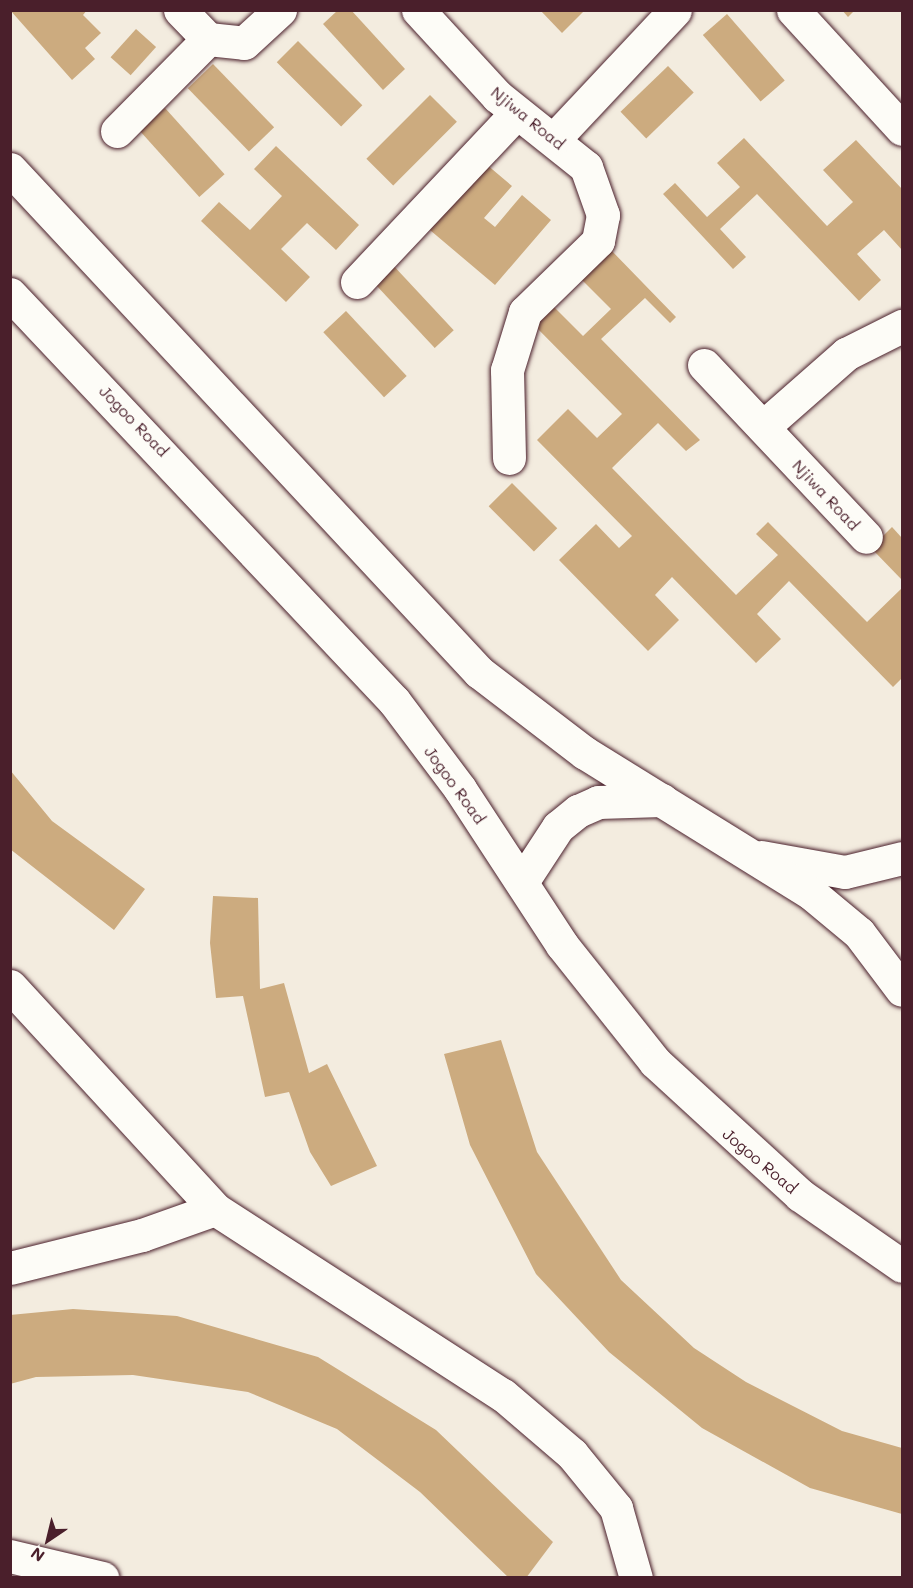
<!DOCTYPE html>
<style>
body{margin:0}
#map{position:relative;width:913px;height:1588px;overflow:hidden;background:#f3ecdf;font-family:Mali,sans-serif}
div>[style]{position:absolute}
.building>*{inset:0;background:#ccab7f;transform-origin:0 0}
.roads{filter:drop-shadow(0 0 2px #4a1f2b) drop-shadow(0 0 2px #4a1f2b)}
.minor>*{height:33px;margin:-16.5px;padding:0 16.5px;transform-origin:16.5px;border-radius:16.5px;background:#fdfcf7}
.tertiary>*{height:33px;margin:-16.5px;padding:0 16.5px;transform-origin:16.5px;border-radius:16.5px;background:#fdfcf7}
.secondary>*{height:33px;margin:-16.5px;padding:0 16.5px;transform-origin:16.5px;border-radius:16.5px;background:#fdfcf7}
span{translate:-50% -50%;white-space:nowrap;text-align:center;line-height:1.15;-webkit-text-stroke:4.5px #fdfcf7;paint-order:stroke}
.street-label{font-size:16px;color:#4a1f2b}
.frame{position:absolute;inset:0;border:12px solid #4a1f2b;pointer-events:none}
.north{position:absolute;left:18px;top:1510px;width:60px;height:60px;-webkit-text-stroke:4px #fdfcf7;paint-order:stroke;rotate:215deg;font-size:16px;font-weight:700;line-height:24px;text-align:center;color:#4a1f2b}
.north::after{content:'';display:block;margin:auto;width:21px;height:27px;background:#4a1f2b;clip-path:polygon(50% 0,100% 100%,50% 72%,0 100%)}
</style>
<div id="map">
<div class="building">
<div style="clip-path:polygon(10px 10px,87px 10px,83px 15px,101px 33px,85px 48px,95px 59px,72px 80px)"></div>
<div style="clip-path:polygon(338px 10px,351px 10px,405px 69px,383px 90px,323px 24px)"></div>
<div style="clip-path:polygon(540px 10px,585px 10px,562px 33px)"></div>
<div style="clip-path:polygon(842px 10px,855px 10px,848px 17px)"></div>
<div style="left:727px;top:14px;width:88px;height:32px;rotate:49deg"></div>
<div style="left:136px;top:29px;width:27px;height:38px;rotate:42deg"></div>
<div style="left:298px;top:41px;width:91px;height:30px;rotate:45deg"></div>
<div style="left:213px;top:64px;width:88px;height:35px;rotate:46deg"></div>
<div style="left:668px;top:66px;width:37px;height:66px;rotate:46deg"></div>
<div style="left:430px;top:95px;width:38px;height:90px;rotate:45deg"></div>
<div style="left:165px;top:108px;width:89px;height:34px;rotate:48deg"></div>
<div style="clip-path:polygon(744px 138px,827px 226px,853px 202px,823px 170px,856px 140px,902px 189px,902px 250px,884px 230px,857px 254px,881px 280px,859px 301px,757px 194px,720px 229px,746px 257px,733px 269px,663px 194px,675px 183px,707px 217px,740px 187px,717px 163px)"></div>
<div style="clip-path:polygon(276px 146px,359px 225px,336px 250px,307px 223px,281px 249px,310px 277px,286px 302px,201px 221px,219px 202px,250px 230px,282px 196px,254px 169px)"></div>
<div style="clip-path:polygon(480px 159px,512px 186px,484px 218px,495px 227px,522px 195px,551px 220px,495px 285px,424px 225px)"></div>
<div style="clip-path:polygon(609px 248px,676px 317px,670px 323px,645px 298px,601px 339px,700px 440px,686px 451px,658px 423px,612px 468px,736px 595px,778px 555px,756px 534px,768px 522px,867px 622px,902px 588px,902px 678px,893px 687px,789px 581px,757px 614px,781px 639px,756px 663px,672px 577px,655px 595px,679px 620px,648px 651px,559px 560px,596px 524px,619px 548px,632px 536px,537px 440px,568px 409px,597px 438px,622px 414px,531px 322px,550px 303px,583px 336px,611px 309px,579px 277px)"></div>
<div style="left:391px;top:263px;width:92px;height:26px;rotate:47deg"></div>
<div style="left:346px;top:311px;width:89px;height:31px;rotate:47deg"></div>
<div style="left:512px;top:483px;width:64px;height:33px;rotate:45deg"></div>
<div style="clip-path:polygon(892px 527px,902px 538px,902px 580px,871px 548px)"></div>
<div style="clip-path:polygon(10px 770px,52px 821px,145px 889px,114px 930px,10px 849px)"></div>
<div style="clip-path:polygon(213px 896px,258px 898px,260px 989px,284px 983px,309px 1073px,327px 1064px,377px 1166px,331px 1186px,310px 1152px,289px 1092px,265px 1097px,243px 996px,216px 998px,210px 943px)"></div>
<div style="clip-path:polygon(501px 1040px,537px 1152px,621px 1280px,694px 1348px,746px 1382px,842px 1431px,902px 1448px,902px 1514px,810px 1488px,702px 1428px,609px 1352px,536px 1274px,470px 1145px,444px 1054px)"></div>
<div style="clip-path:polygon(73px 1309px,177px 1316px,318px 1357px,436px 1430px,553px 1542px,526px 1578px,509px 1578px,420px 1492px,337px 1429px,248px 1392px,133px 1375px,36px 1377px,10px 1384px,10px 1315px)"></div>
</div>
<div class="roads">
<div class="minor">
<div style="left:180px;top:10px;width:40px;rotate:46deg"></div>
<div style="left:208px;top:39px;width:36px;rotate:6deg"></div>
<div style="left:244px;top:43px;width:49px;rotate:-42.5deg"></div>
<div style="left:418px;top:10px;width:117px;rotate:47.4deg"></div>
<div style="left:497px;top:96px;width:114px;rotate:38.6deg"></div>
<div style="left:586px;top:167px;width:51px;rotate:70.5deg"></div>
<div style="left:603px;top:215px;width:26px;rotate:101deg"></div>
<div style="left:598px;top:241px;width:102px;rotate:135.8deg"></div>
<div style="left:525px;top:312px;width:61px;rotate:107.2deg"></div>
<div style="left:507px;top:370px;width:88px;rotate:88.7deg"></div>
<div style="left:793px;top:10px;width:161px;rotate:47.5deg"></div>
<div style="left:117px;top:131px;width:129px;rotate:-45.3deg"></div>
<div style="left:555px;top:138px;width:175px;rotate:-46.8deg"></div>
<div style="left:357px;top:282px;width:233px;rotate:-46.7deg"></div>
<div style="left:704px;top:365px;width:236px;rotate:46.7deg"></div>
<div style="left:763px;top:427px;width:111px;rotate:-41.3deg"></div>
<div style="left:846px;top:354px;width:63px;rotate:-26.6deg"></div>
<div style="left:10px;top:986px;width:303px;rotate:47.4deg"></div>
<div style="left:215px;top:1209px;width:343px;rotate:32.9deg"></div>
<div style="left:503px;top:1395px;width:91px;rotate:40.5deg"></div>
<div style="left:572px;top:1454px;width:70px;rotate:50.8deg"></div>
<div style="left:616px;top:1508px;width:73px;rotate:74.1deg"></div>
<div style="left:10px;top:1268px;width:136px;rotate:-14deg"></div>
<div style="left:142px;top:1235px;width:77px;rotate:-19.6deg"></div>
<div style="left:10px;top:1556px;width:95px;rotate:13.4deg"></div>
</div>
<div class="tertiary">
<div style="left:761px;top:857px;width:85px;rotate:10.1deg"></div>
<div style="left:845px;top:872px;width:59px;rotate:-13.8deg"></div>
</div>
<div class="secondary">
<div style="left:10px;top:169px;width:688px;rotate:47deg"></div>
<div style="left:479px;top:672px;width:133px;rotate:37.4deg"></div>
<div style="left:585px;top:753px;width:267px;rotate:31.8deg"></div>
<div style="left:812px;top:894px;width:61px;rotate:39.7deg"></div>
<div style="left:859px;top:933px;width:71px;rotate:53deg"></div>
<div style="left:10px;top:294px;width:560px;rotate:46.67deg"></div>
<div style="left:394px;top:701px;width:110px;rotate:53.1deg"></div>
<div style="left:460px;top:789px;width:186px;rotate:56.8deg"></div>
<div style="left:562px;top:945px;width:149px;rotate:51.5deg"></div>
<div style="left:655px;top:1062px;width:197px;rotate:42.5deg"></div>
<div style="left:800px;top:1195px;width:124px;rotate:34.8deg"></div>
<div style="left:522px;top:882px;width:66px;rotate:-56.8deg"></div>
<div style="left:558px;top:827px;width:26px;rotate:-39deg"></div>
<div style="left:578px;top:811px;width:22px;rotate:-24deg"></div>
<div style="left:598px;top:802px;width:64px;rotate:-1.8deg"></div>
</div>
</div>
<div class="street-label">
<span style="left:528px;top:118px;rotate:39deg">Njiwa Road</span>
<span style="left:134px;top:421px;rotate:46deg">Jogoo Road</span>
<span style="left:826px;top:495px;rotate:47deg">Njiwa Road</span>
<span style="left:455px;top:785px;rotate:54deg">Jogoo Road</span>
<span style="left:760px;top:1161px;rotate:40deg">Jogoo Road</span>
</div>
<div class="frame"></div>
<div class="north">N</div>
</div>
